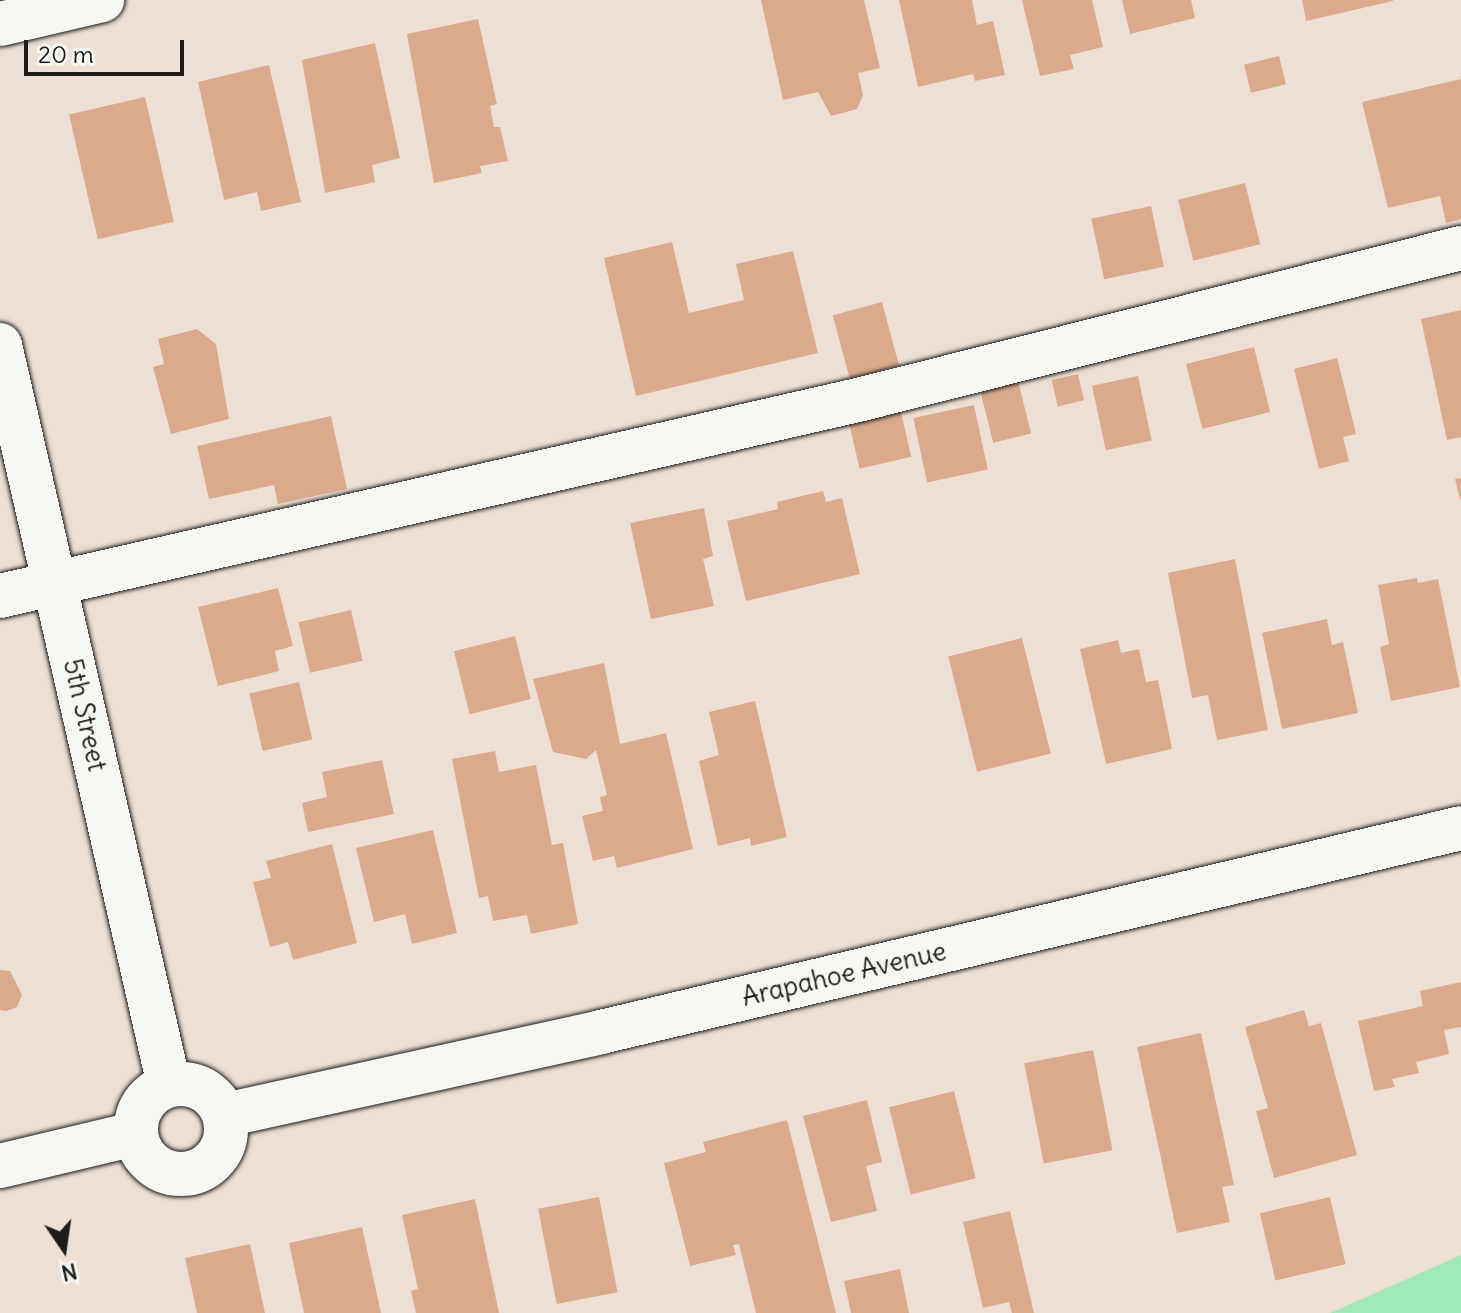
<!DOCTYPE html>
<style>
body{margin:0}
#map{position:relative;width:1461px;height:1313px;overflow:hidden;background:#eedfd4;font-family:Delius,sans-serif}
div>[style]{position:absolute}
.green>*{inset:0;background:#a1eab8}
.building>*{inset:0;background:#dbaa8d;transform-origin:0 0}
.roads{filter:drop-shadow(0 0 2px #1c1c1c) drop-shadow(0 0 2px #1c1c1c)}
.minor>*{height:44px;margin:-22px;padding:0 22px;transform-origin:22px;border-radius:22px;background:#f6f6f2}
.minor>.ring{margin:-22px;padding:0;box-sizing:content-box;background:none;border:44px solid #f6f6f2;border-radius:50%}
span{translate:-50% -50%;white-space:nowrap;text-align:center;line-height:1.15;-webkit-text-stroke:6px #f6f6f2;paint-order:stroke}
.street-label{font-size:26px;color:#1c1c1c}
.north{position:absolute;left:24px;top:1209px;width:80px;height:80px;-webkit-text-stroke:6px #f6f6f2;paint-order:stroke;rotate:167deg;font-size:22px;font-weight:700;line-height:32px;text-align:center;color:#1c1c1c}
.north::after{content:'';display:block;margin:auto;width:28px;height:36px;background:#1c1c1c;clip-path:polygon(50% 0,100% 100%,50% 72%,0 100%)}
.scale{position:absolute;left:24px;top:40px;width:160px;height:36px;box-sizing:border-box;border:4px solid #1c1c1c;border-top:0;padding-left:10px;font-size:24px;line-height:28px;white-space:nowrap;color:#1c1c1c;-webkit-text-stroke:6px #f6f6f2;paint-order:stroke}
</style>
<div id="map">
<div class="green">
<div style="clip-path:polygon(1461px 1255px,1461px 1313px,1330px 1313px)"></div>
</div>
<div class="building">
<div style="clip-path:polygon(761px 0,864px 0,880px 68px,858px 73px,863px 95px,857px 109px,831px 116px,818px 92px,783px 100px)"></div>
<div style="clip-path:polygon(899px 0,972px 0,977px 25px,993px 21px,1005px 75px,975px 81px,973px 74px,918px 87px)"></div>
<div style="clip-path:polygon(1022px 0,1092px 0,1103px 47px,1070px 55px,1074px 69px,1040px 76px)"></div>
<div style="clip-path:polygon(1122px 0,1191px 0,1195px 18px,1130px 34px)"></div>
<div style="clip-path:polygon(1302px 0,1393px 0,1393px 1px,1306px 21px)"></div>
<div style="clip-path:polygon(478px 19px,497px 104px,490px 106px,494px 127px,500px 127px,508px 161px,480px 166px,482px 173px,434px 183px,407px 34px)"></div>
<div style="clip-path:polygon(375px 43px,400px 158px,372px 165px,375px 182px,325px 193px,302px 60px)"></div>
<div style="left:1279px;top:56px;width:29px;height:36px;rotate:76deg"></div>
<div style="clip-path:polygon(269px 65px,301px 202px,261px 211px,257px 192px,224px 200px,198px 82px)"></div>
<div style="clip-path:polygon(1461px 79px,1461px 219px,1446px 223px,1440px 196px,1388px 208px,1362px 102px)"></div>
<div style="left:145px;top:97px;width:128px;height:78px;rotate:77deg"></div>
<div style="left:1245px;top:183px;width:63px;height:69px;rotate:76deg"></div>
<div style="left:1151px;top:206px;width:62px;height:61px;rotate:78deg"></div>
<div style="clip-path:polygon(672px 242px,689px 313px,744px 300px,736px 264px,793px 251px,818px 353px,636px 396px,604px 258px)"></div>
<div style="left:882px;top:302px;width:66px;height:51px;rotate:75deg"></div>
<div style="clip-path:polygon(1461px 310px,1461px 437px,1447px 440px,1421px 319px)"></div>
<div style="clip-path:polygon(197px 329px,216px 344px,229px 419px,171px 434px,153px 367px,164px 364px,158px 339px)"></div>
<div style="left:1254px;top:347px;width:67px;height:70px;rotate:76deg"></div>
<div style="clip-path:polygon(1337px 358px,1356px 434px,1343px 437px,1349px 461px,1319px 469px,1294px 369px)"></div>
<div style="left:1078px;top:374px;width:27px;height:27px;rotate:77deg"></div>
<div style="left:1138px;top:376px;width:66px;height:47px;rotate:78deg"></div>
<div style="left:1018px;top:381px;width:54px;height:39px;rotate:76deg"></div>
<div style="left:974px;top:405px;width:66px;height:62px;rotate:78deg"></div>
<div style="left:900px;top:408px;width:50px;height:53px;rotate:77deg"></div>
<div style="clip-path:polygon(331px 416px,347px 489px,278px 504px,274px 485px,209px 499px,197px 446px)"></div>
<div style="clip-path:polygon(1461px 478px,1461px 499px,1460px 499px,1455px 479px)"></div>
<div style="clip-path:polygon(823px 491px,826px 502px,842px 498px,860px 574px,746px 601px,727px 521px,778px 509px,777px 502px)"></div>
<div style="clip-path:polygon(704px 508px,713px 556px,703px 559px,714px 606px,651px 619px,630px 523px)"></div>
<div style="clip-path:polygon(1235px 559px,1268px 730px,1217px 740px,1208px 695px,1192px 698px,1168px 573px)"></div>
<div style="clip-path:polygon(1417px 578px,1418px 583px,1438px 579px,1460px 687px,1391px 701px,1380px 647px,1389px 644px,1378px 585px)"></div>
<div style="clip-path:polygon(278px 588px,293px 646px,275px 651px,279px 671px,218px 686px,198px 607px)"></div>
<div style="left:351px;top:610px;width:52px;height:54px;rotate:77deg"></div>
<div style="clip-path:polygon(1327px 619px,1332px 645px,1343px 642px,1358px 713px,1282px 729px,1262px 633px)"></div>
<div style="left:515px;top:636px;width:65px;height:63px;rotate:76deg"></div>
<div style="left:1022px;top:638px;width:119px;height:76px;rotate:76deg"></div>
<div style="clip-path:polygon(1118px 640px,1121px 653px,1139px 649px,1146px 682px,1158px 680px,1172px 749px,1106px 764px,1080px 649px)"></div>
<div style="clip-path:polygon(604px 663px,620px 744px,666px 733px,693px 849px,617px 868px,614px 856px,593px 861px,582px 816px,603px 811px,600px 797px,607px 795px,596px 750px,586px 759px,553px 752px,533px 679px)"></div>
<div style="left:299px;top:682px;width:59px;height:51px;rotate:77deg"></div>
<div style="clip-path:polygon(755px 701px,787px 837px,751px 846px,750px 838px,718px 846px,699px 761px,719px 755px,709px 712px)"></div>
<div style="clip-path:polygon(495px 751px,499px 772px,536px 765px,552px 845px,563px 843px,578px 924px,531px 934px,527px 915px,493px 921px,488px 896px,479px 898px,452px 759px)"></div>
<div style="clip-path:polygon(382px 760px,394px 814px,308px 832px,302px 803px,327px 797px,322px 772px)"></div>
<div style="clip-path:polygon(433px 830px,457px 933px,412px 944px,405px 914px,374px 922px,356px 848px)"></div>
<div style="clip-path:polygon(332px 844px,357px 943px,293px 960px,288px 942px,270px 947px,253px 882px,271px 878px,266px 861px)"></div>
<div style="clip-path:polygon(0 970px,10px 971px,22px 995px,17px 1007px,6px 1011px,0 1010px)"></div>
<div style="clip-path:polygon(1461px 982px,1461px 1027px,1444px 1030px,1449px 1054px,1416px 1062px,1419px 1073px,1392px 1079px,1395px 1087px,1374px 1091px,1358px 1021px,1423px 1006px,1420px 991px)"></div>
<div style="clip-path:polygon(1304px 1010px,1309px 1026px,1321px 1023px,1357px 1155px,1274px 1178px,1256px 1111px,1268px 1108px,1245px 1027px)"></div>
<div style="clip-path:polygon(1201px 1033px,1234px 1185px,1222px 1187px,1230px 1222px,1177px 1233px,1137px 1047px)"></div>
<div style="left:1093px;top:1050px;width:102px;height:70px;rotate:79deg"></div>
<div style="left:954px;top:1091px;width:90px;height:67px;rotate:76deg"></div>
<div style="clip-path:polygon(867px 1100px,882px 1162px,866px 1166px,877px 1211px,831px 1222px,803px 1116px)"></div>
<div style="clip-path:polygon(787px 1120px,836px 1313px,756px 1313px,739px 1244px,733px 1245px,736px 1255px,690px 1266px,664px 1163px,706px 1152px,703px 1142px)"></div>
<div style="left:599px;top:1197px;width:97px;height:62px;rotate:79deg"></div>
<div style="left:1330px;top:1197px;width:69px;height:72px;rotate:77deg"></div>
<div style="clip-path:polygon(475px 1199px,499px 1313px,416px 1313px,411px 1291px,418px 1289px,402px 1215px)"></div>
<div style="clip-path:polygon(1010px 1211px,1034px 1313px,1012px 1313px,1009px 1302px,983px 1308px,963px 1222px)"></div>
<div style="clip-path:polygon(362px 1227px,381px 1313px,304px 1313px,289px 1243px)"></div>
<div style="clip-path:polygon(250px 1244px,265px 1313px,197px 1313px,185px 1258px)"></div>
<div style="clip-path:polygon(900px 1269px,909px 1313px,851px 1313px,844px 1281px)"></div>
</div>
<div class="roads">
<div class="minor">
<div style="left:0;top:24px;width:105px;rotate:-13.2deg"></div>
<div style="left:0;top:345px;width:759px;rotate:77.14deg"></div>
<div style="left:0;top:596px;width:884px;rotate:-12.87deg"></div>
<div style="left:862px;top:399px;width:618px;rotate:-14.15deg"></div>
<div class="ring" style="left:136px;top:1084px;width:46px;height:46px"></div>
<div style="left:225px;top:1115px;width:385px;rotate:-12.4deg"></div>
<div style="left:601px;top:1032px;width:884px;rotate:-13.34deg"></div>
<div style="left:0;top:1166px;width:138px;rotate:-13.4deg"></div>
</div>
</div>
<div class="street-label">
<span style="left:85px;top:715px;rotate:77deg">5th Street</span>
<span style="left:844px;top:974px;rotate:-13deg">Arapahoe Avenue</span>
</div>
<div class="north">N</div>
<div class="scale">20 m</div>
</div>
